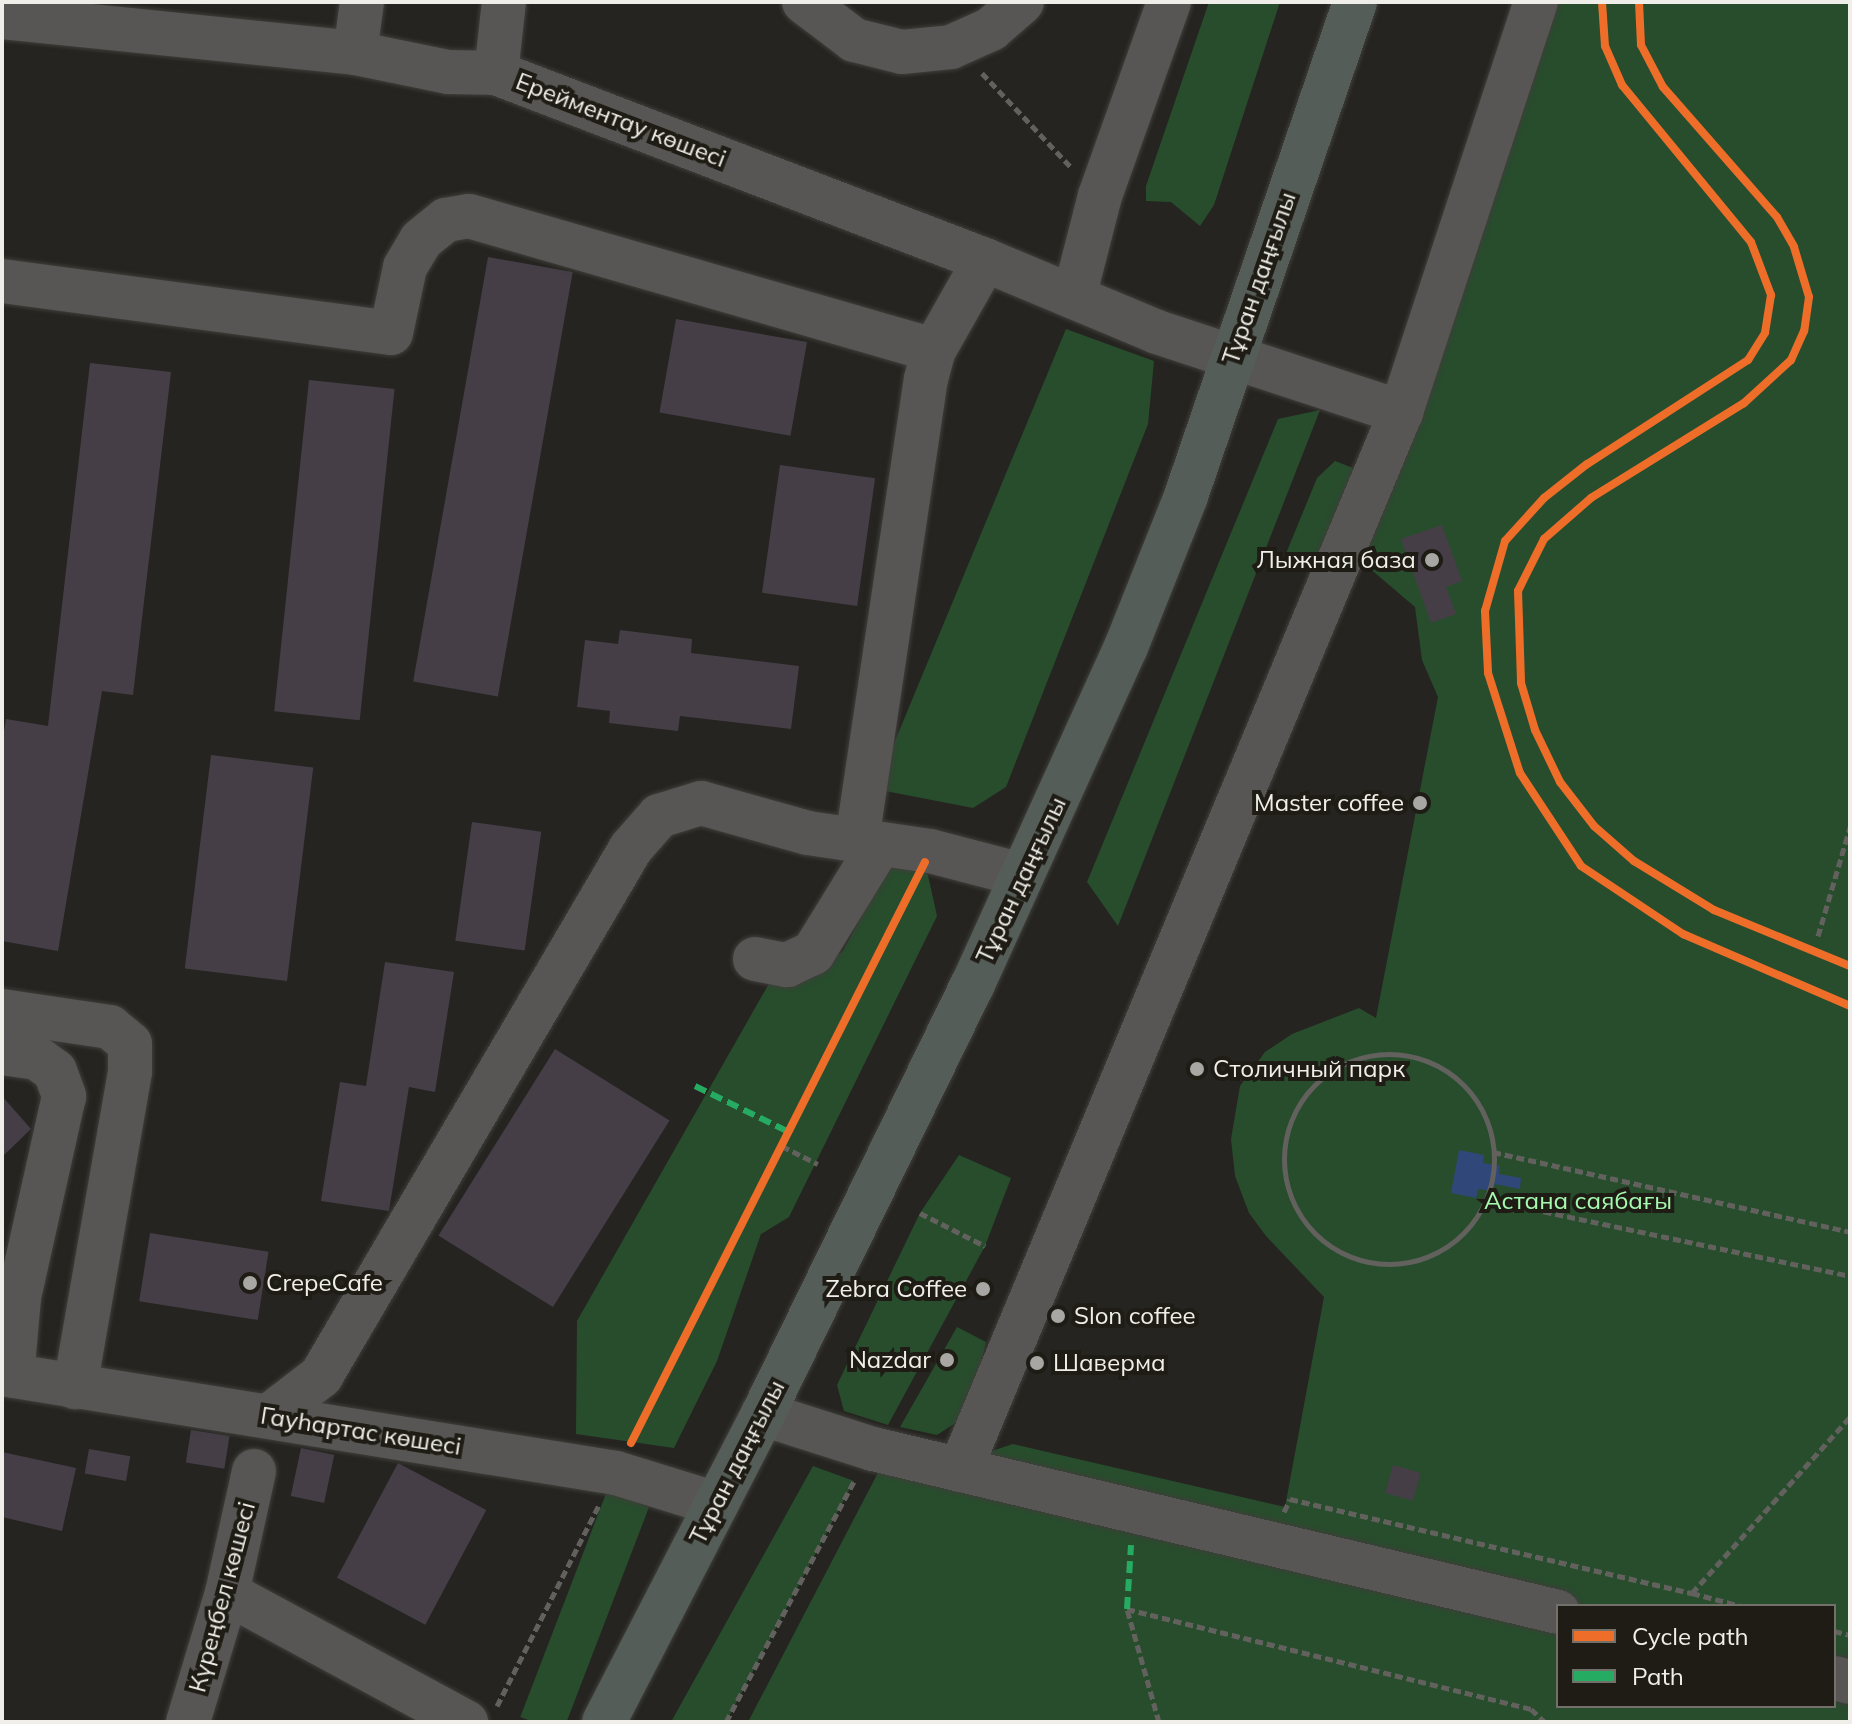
<!DOCTYPE html>
<meta charset="utf-8">
<style>
body{margin:0}
#map{position:relative;width:1852px;height:1724px;overflow:hidden;background:#252420;font-family:Mulish,sans-serif}
div>[style]{position:absolute}
.green>*{inset:0;background:#284d2d;transform-origin:0 0}
.water>*{inset:0;background:#2f4779}
.building>*{inset:0;background:#453e47;transform-origin:0 0}
.path>*{height:5px;margin-top:-2.5px;transform-origin:0;background:repeating-linear-gradient(90deg,#62615e 0 8px,transparent 0 12px)}
.path>.ring{margin:-2.5px;padding:0;box-sizing:content-box;background:none;border:5px solid #62615e;border-radius:50%}
.roads{filter:drop-shadow(0 0 2px #3f3e3a) drop-shadow(0 0 2px #3f3e3a)}
.minor>*{height:44px;margin:-22px;padding:0 22px;transform-origin:22px;border-radius:22px;background:#585654}
.major>*{height:44px;margin:-22px;padding:0 22px;transform-origin:22px;border-radius:22px;background:#555d59}
.quiet>*{height:6px;margin-top:-3px;transform-origin:0;background:repeating-linear-gradient(90deg,#26ab63 0 12px,transparent 0 18px)}
.cycleway>*{height:8px;margin:-4px;padding:0 4px;transform-origin:4px;border-radius:4px;background:#ee6e29}
.dots>*{width:22px;height:22px;translate:-50% -50%;box-sizing:border-box;border:4px solid #1e1c14;border-radius:50%}
span{translate:-50% -50%;white-space:nowrap;text-align:center;line-height:1.15;-webkit-text-stroke:8px #1e1c14;paint-order:stroke}
.street-label{font-size:24px;color:#f0eee9}
.poi-label{font-size:24px;color:#f0eee9}
.right{translate:-100% -50%;text-align:right}
.left{translate:0 -50%;text-align:left}
.park-label{font-size:24px;color:#a5fab0}
.frame{position:absolute;inset:0;border:4px solid #f0eee9;pointer-events:none}
.legend{position:absolute;left:1556px;top:1604px;width:280px;height:104px;box-sizing:border-box;background:#1e1c14;border:2px solid #727069;margin:0;padding:10px 14px;list-style:none;font-size:24px;color:#f0eee9}
.legend li{display:flex;align-items:center;gap:16px;height:40px}
.legend b{width:40px;border:2px solid #727069}
</style>
<div id="map">
<div class="green">
<div style="clip-path:polygon(1209px 2px,1280px 2px,1214px 205px,1200px 226px,1171px 202px,1146px 201px,1146px 186px)"></div>
<div style="clip-path:polygon(evenodd,1549px 2px,1850px 2px,1850px 1722px,748px 1722px,881px 1467px,917px 1476px,1013px 1444px,1285px 1507px,1324px 1297px,1266px 1236px,1249px 1213px,1235px 1176px,1231px 1139px,1240px 1086px,1265px 1052px,1292px 1034px,1359px 1008px,1376px 1018px,1438px 697px,1422px 660px,1415px 607px,1361px 561px,1549px 2px,1558px 1606px,1834px 1606px,1834px 1706px,1558px 1706px,1558px 1606px)"></div>
<div style="clip-path:polygon(1066px 329px,1154px 361px,1148px 424px,1006px 787px,973px 808px,875px 789px)"></div>
<div style="clip-path:polygon(1320px 410px,1118px 926px,1087px 882px,1278px 419px)"></div>
<div style="clip-path:polygon(1335px 461px,1361px 471px,1330px 547px,1316px 557px,1285px 556px,1317px 478px)"></div>
<div style="clip-path:polygon(891px 860px,925px 862px,937px 916px,789px 1217px,761px 1234px,717px 1361px,674px 1448px,576px 1434px,577px 1321px,771px 980px,813px 975px,843px 951px)"></div>
<div style="clip-path:polygon(959px 1155px,1011px 1178px,985px 1246px,888px 1425px,844px 1411px,837px 1385px,920px 1213px)"></div>
<div style="clip-path:polygon(957px 1327px,986px 1342px,973px 1397px,960px 1420px,937px 1435px,900px 1427px)"></div>
<div style="clip-path:polygon(813px 1466px,854px 1481px,726px 1722px,671px 1722px)"></div>
<div style="left:607px;top:1491px;width:45px;height:242px;rotate:21deg"></div>
</div>
<div class="water">
<div style="clip-path:polygon(1459px 1150px,1484px 1155px,1483px 1163px,1500px 1166px,1499px 1174px,1521px 1178px,1520px 1189px,1495px 1184px,1493px 1191px,1478px 1189px,1476px 1198px,1451px 1193px)"></div>
</div>
<div class="building">
<div style="left:488px;top:257px;width:86px;height:431px;rotate:10deg"></div>
<div style="left:676px;top:319px;width:133px;height:95px;rotate:10deg"></div>
<div style="clip-path:polygon(90px 363px,171px 372px,133px 695px,102px 691px,58px 951px,2px 941px,2px 742px,6px 719px,48px 726px)"></div>
<div style="left:309px;top:380px;width:86px;height:333px;rotate:6deg"></div>
<div style="left:780px;top:465px;width:96px;height:129px;rotate:8deg"></div>
<div style="clip-path:polygon(1442px 525px,1462px 581px,1446px 587px,1456px 614px,1431px 623px,1401px 539px)"></div>
<div style="clip-path:polygon(620px 630px,692px 639px,691px 653px,799px 666px,791px 729px,680px 716px,678px 731px,609px 723px,610px 711px,577px 707px,585px 640px,618px 644px)"></div>
<div style="left:211px;top:755px;width:103px;height:215px;rotate:7deg"></div>
<div style="left:472px;top:822px;width:70px;height:120px;rotate:8deg"></div>
<div style="clip-path:polygon(385px 962px,454px 972px,435px 1092px,409px 1087px,389px 1211px,321px 1201px,340px 1082px,366px 1086px)"></div>
<div style="left:555px;top:1049px;width:135px;height:220px;rotate:32deg"></div>
<div style="clip-path:polygon(2px 1096px,31px 1129px,2px 1157px)"></div>
<div style="left:150px;top:1233px;width:120px;height:69px;rotate:9deg"></div>
<div style="left:191px;top:1430px;width:39px;height:33px;rotate:9deg"></div>
<div style="left:301px;top:1448px;width:34px;height:49px;rotate:12deg"></div>
<div style="left:89px;top:1449px;width:42px;height:25px;rotate:10deg"></div>
<div style="clip-path:polygon(2px 1452px,76px 1468px,62px 1531px,2px 1517px)"></div>
<div style="left:398px;top:1463px;width:100px;height:130px;rotate:28deg"></div>
<div style="left:1393px;top:1465px;width:29px;height:29px;rotate:16deg"></div>
</div>
<div class="path">
<div style="left:982px;top:73px;width:129px;rotate:46.6deg"></div>
<div style="left:1818px;top:936px;width:114px;rotate:-73.6deg"></div>
<div class="ring" style="left:1284px;top:1054px;width:205px;height:205px"></div>
<div style="left:782px;top:1146px;width:40px;rotate:26.6deg"></div>
<div style="left:1493px;top:1152px;width:366px;rotate:12.6deg"></div>
<div style="left:1485px;top:1199px;width:373px;rotate:11.9deg"></div>
<div style="left:920px;top:1213px;width:73px;rotate:26.9deg"></div>
<div style="left:1284px;top:1512px;width:14px;rotate:-65deg"></div>
<div style="left:1290px;top:1499px;width:413px;rotate:13.2deg"></div>
<div style="left:1692px;top:1593px;width:237px;rotate:-48.1deg"></div>
<div style="left:1692px;top:1593px;width:51px;rotate:14.9deg"></div>
<div style="left:1834px;top:1631px;width:16px;rotate:14deg"></div>
<div style="left:497px;top:1706px;width:225px;rotate:-63.1deg"></div>
<div style="left:726px;top:1722px;width:273px;rotate:-62deg"></div>
<div style="left:1159px;top:1722px;width:117px;rotate:-105.8deg"></div>
<div style="left:1127px;top:1609px;width:416px;rotate:13.9deg"></div>
<div style="left:1531px;top:1709px;width:19px;rotate:43deg"></div>
</div>
<div class="roads">
<div class="minor">
<div style="left:804px;top:2px;width:63px;rotate:37.2deg"></div>
<div style="left:854px;top:40px;width:49px;rotate:14deg"></div>
<div style="left:902px;top:52px;width:49px;rotate:-5.8deg"></div>
<div style="left:951px;top:47px;width:44px;rotate:-24.2deg"></div>
<div style="left:991px;top:29px;width:41px;rotate:-41.1deg"></div>
<div style="left:2px;top:17px;width:355px;rotate:5.8deg"></div>
<div style="left:355px;top:53px;width:95px;rotate:11.5deg"></div>
<div style="left:448px;top:72px;width:48px;rotate:1.2deg"></div>
<div style="left:496px;top:73px;width:524px;rotate:20.93deg"></div>
<div style="left:985px;top:260px;width:186px;rotate:22.7deg"></div>
<div style="left:1157px;top:332px;width:257px;rotate:18.2deg"></div>
<div style="left:355px;top:53px;width:51px;rotate:-82.2deg"></div>
<div style="left:496px;top:73px;width:71px;rotate:-83.6deg"></div>
<div style="left:2px;top:281px;width:392px;rotate:7.6deg"></div>
<div style="left:391px;top:333px;width:67px;rotate:-78deg"></div>
<div style="left:405px;top:267px;width:31px;rotate:-59deg"></div>
<div style="left:421px;top:240px;width:32px;rotate:-39deg"></div>
<div style="left:446px;top:220px;width:23px;rotate:-10deg"></div>
<div style="left:469px;top:216px;width:484px;rotate:16.1deg"></div>
<div style="left:1074px;top:297px;width:104px;rotate:-75.6deg"></div>
<div style="left:1100px;top:196px;width:206px;rotate:-70.4deg"></div>
<div style="left:857px;top:840px;width:466px;rotate:-81.5deg"></div>
<div style="left:926px;top:379px;width:30px;rotate:-75deg"></div>
<div style="left:934px;top:350px;width:103px;rotate:-60.5deg"></div>
<div style="left:755px;top:959px;width:33px;rotate:11deg"></div>
<div style="left:787px;top:965px;width:29px;rotate:-25deg"></div>
<div style="left:813px;top:953px;width:128px;rotate:-58.4deg"></div>
<div style="left:2px;top:1011px;width:109px;rotate:8.4deg"></div>
<div style="left:110px;top:1027px;width:26px;rotate:40deg"></div>
<div style="left:130px;top:1044px;width:28px;rotate:90deg"></div>
<div style="left:130px;top:1072px;width:320px;rotate:99.9deg"></div>
<div style="left:2px;top:1053px;width:35px;rotate:8deg"></div>
<div style="left:37px;top:1058px;width:22px;rotate:36deg"></div>
<div style="left:55px;top:1071px;width:27px;rotate:70deg"></div>
<div style="left:64px;top:1096px;width:207px;rotate:102.6deg"></div>
<div style="left:2px;top:1296px;width:17px;rotate:7deg"></div>
<div style="left:19px;top:1298px;width:78px;rotate:95.1deg"></div>
<div style="left:2px;top:1374px;width:622px;rotate:9.16deg"></div>
<div style="left:616px;top:1473px;width:105px;rotate:17.2deg"></div>
<div style="left:763px;top:1414px;width:115px;rotate:17.7deg"></div>
<div style="left:873px;top:1449px;width:704px;rotate:13.38deg"></div>
<div style="left:269px;top:1416px;width:66px;rotate:-37.6deg"></div>
<div style="left:321px;top:1376px;width:612px;rotate:-59.58deg"></div>
<div style="left:631px;top:848px;width:43px;rotate:-48.8deg"></div>
<div style="left:659px;top:816px;width:44px;rotate:-17.2deg"></div>
<div style="left:701px;top:803px;width:111px;rotate:15.7deg"></div>
<div style="left:808px;top:833px;width:123px;rotate:8.4deg"></div>
<div style="left:930px;top:851px;width:95px;rotate:14.6deg"></div>
<div style="left:960px;top:1470px;width:1146px;rotate:-67.37deg"></div>
<div style="left:1401px;top:412px;width:432px;rotate:-71.8deg"></div>
<div style="left:227px;top:1593px;width:272px;rotate:28.4deg"></div>
<div style="left:1834px;top:1678px;width:16px;rotate:14deg"></div>
<div style="left:188px;top:1722px;width:135px;rotate:-73.2deg"></div>
<div style="left:227px;top:1593px;width:125px;rotate:-77.5deg"></div>
</div>
<div class="major">
<div style="left:604px;top:1722px;width:347px;rotate:-62.7deg"></div>
<div style="left:763px;top:1414px;width:479px;rotate:-64deg"></div>
<div style="left:973px;top:984px;width:370px;rotate:-65.6deg"></div>
<div style="left:1126px;top:647px;width:162px;rotate:-68.3deg"></div>
<div style="left:1186px;top:496px;width:522px;rotate:-71.11deg"></div>
</div>
</div>
<div class="quiet">
<div style="left:695px;top:1086px;width:105px;rotate:26.1deg"></div>
<div style="left:1127px;top:1609px;width:64px;rotate:-86.4deg"></div>
</div>
<div class="cycleway">
<div style="left:1602px;top:2px;width:44px;rotate:86.1deg"></div>
<div style="left:1605px;top:46px;width:43px;rotate:66.4deg"></div>
<div style="left:1622px;top:85px;width:203px;rotate:50.6deg"></div>
<div style="left:1751px;top:242px;width:57px;rotate:69.3deg"></div>
<div style="left:1771px;top:295px;width:38px;rotate:99deg"></div>
<div style="left:1765px;top:333px;width:32px;rotate:122deg"></div>
<div style="left:1748px;top:360px;width:192px;rotate:147.1deg"></div>
<div style="left:1587px;top:464px;width:55px;rotate:141.7deg"></div>
<div style="left:1544px;top:498px;width:58px;rotate:132.2deg"></div>
<div style="left:1505px;top:541px;width:73px;rotate:105.9deg"></div>
<div style="left:1485px;top:611px;width:62px;rotate:87.2deg"></div>
<div style="left:1488px;top:673px;width:105px;rotate:72.3deg"></div>
<div style="left:1520px;top:773px;width:111px;rotate:56.7deg"></div>
<div style="left:1581px;top:866px;width:123px;rotate:33.7deg"></div>
<div style="left:1683px;top:934px;width:182px;rotate:23.3deg"></div>
<div style="left:1639px;top:2px;width:43px;rotate:87.3deg"></div>
<div style="left:1641px;top:45px;width:47px;rotate:62.4deg"></div>
<div style="left:1663px;top:87px;width:173px;rotate:48.8deg"></div>
<div style="left:1777px;top:217px;width:34px;rotate:60deg"></div>
<div style="left:1794px;top:247px;width:52px;rotate:73.3deg"></div>
<div style="left:1809px;top:297px;width:34px;rotate:98deg"></div>
<div style="left:1804px;top:331px;width:32px;rotate:114deg"></div>
<div style="left:1791px;top:360px;width:64px;rotate:137.5deg"></div>
<div style="left:1744px;top:403px;width:180px;rotate:148.2deg"></div>
<div style="left:1591px;top:498px;width:62px;rotate:138.9deg"></div>
<div style="left:1544px;top:539px;width:58px;rotate:116.6deg"></div>
<div style="left:1518px;top:591px;width:92px;rotate:88.1deg"></div>
<div style="left:1521px;top:683px;width:49px;rotate:73.4deg"></div>
<div style="left:1535px;top:730px;width:58px;rotate:64.3deg"></div>
<div style="left:1560px;top:782px;width:56px;rotate:52.3deg"></div>
<div style="left:1594px;top:826px;width:53px;rotate:41.2deg"></div>
<div style="left:1634px;top:861px;width:94px;rotate:31.5deg"></div>
<div style="left:1714px;top:910px;width:147px;rotate:22.4deg"></div>
<div style="left:631px;top:1443px;width:651px;rotate:-63.16deg"></div>
</div>
<div class="dots">
<div style="left:1432px;top:560px;background:#a9a7a3"></div>
<div style="left:1420px;top:803px;background:#a9a7a3"></div>
<div style="left:1197px;top:1069px;background:#a9a7a3"></div>
<div style="left:250px;top:1283px;background:#a9a7a3"></div>
<div style="left:983px;top:1289px;background:#a9a7a3"></div>
<div style="left:1058px;top:1316px;background:#a9a7a3"></div>
<div style="left:947px;top:1360px;background:#a9a7a3"></div>
<div style="left:1037px;top:1363px;background:#a9a7a3"></div>
</div>
<div class="street-label">
<span style="left:621px;top:120px;rotate:21deg">Ерейментау көшесі</span>
<span style="left:1259px;top:278px;rotate:-71deg">Тұран даңғылы</span>
<span style="left:1021px;top:880px;rotate:-65deg">Тұран даңғылы</span>
<span style="left:361px;top:1431px;rotate:9deg">Гауhартас көшесі</span>
<span style="left:737px;top:1462px;rotate:-63deg">Тұран даңғылы</span>
<span style="left:222px;top:1597px;rotate:-75deg">Күреңбел көшесі</span>
</div>
<div class="poi-label">
<span class="right" style="left:1416px;top:560px">Лыжная база</span>
<span class="right" style="left:1404px;top:803px">Master coffee</span>
<span class="left" style="left:1213px;top:1069px">Столичный парк</span>
<span class="left" style="left:266px;top:1283px">CrepeCafe</span>
<span class="right" style="left:967px;top:1289px">Zebra Coffee</span>
<span class="left" style="left:1074px;top:1316px">Slon coffee</span>
<span class="right" style="left:931px;top:1360px">Nazdar</span>
<span class="left" style="left:1053px;top:1363px">Шаверма</span>
</div>
<div class="park-label">
<span style="left:1578px;top:1201px">Астана саябағы</span>
</div>
<div class="frame"></div>
<ul class="legend">
<li><b style="height:10px;background:#ee6e29"></b>Cycle path</li>
<li><b style="height:10px;background:#26ab63"></b>Path</li>
</ul>
</div>
